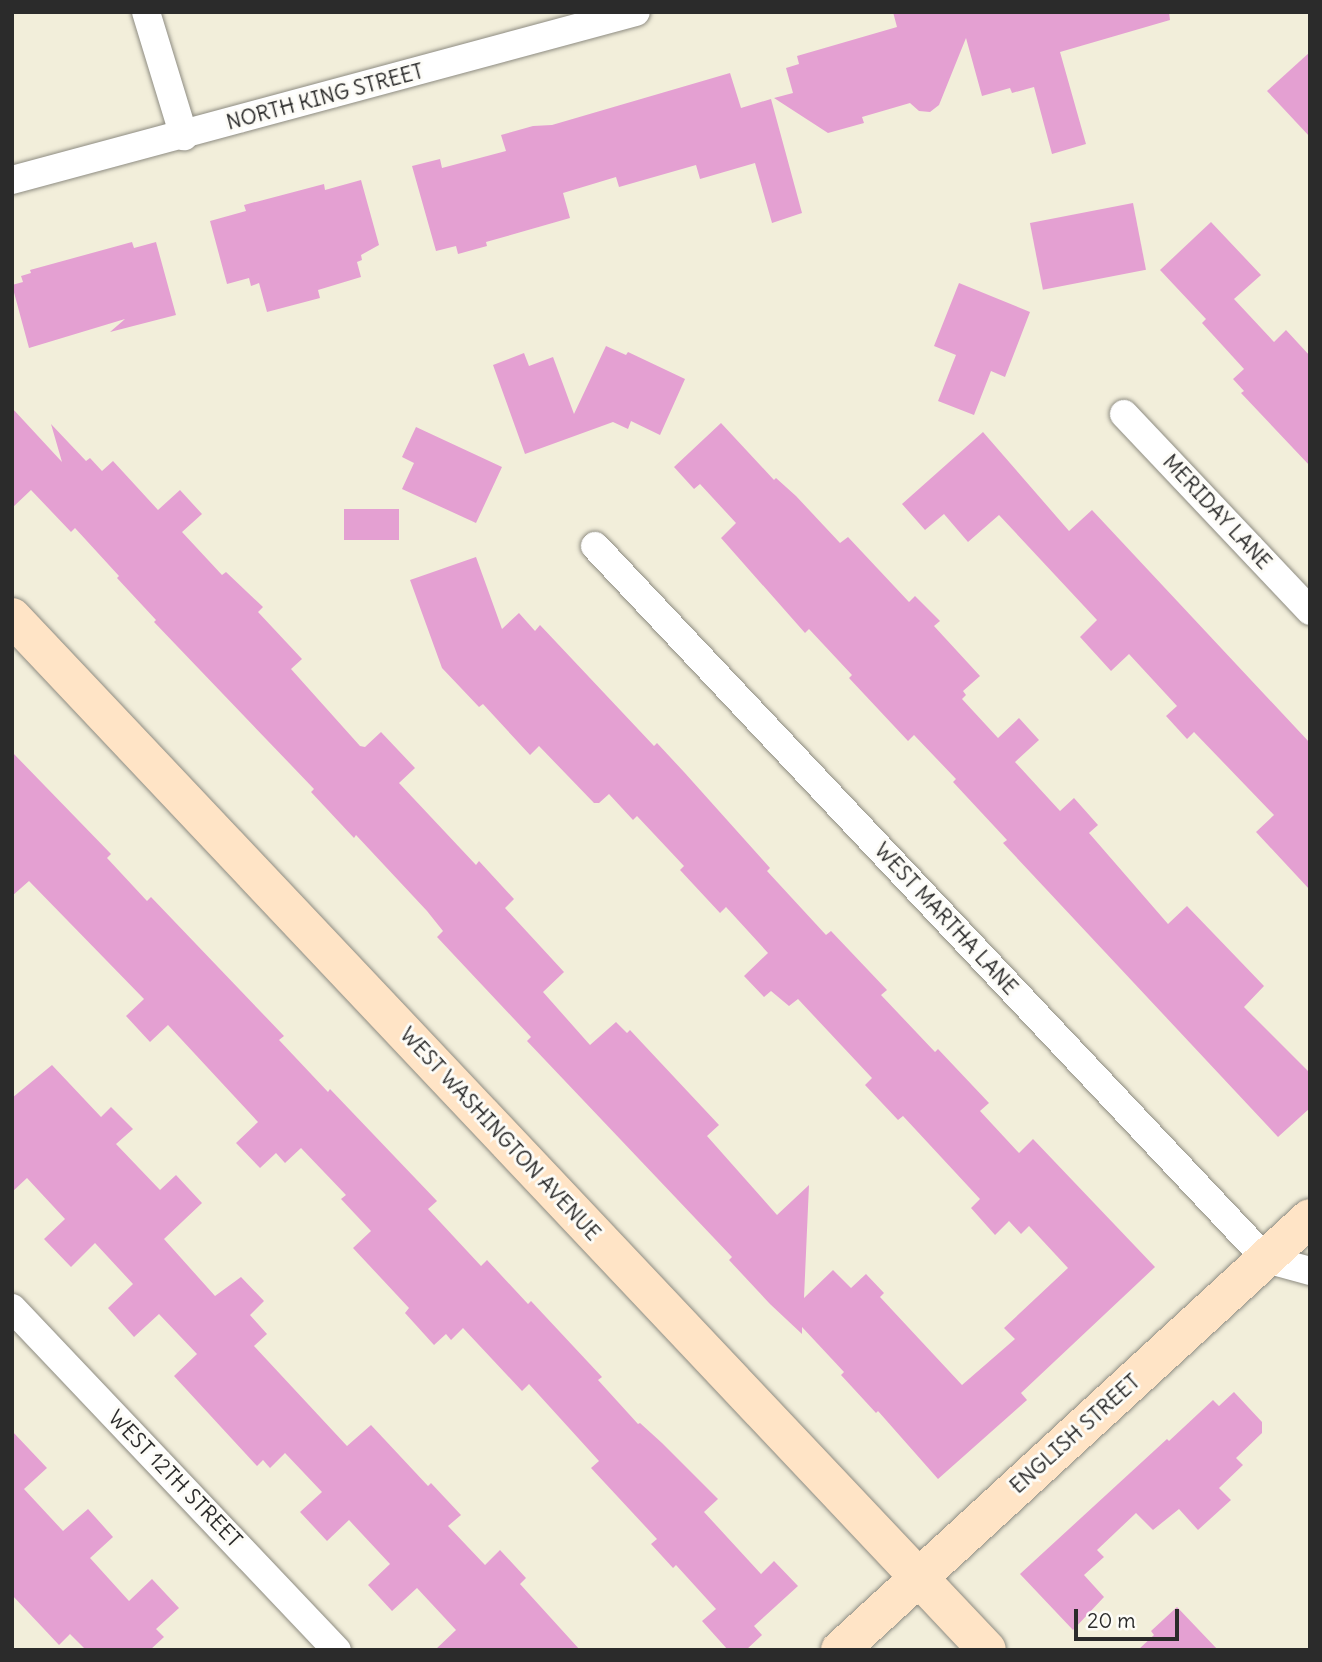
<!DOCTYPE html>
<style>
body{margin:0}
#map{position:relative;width:1322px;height:1662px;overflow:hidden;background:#f2eeda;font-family:Delius,sans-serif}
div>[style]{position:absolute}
.building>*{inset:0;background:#e4a0d2;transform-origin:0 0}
.roads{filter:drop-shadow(0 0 2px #8e8c82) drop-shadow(0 0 2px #8e8c82)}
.street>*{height:28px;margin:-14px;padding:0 14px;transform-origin:14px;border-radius:14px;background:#fff}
.secondary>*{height:38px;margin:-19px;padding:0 19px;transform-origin:19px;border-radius:19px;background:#ffe4c6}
span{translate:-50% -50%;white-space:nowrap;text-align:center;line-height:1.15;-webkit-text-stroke:6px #fdfcf7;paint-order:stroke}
.street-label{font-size:21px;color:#2b2b2b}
.frame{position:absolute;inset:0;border:14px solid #2b2b2b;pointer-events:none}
.scale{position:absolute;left:1074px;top:1609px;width:105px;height:32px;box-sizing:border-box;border:4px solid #2b2b2b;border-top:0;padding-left:9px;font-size:21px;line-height:24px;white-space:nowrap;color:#2b2b2b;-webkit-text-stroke:5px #fdfcf7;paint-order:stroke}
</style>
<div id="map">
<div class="building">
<div style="clip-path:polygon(893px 12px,1169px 12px,1170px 20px,1060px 52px,1086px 144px,1052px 154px,1034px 87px,1012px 93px,1010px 88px,982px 96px,966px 38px,939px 105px,930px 112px,919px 111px,910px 103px,862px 117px,864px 123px,828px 133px,774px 98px,793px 93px,786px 68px,799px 64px,797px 56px,897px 27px)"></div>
<div style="clip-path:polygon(1310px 52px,1310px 137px,1267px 91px)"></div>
<div style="clip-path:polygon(730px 73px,741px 108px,771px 99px,802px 213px,772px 223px,755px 163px,700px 179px,696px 165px,619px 187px,616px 177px,563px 193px,570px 218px,486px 242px,487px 246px,458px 254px,456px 246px,436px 251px,412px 166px,440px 159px,442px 168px,506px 151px,501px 135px,533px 126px,552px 125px)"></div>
<div style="clip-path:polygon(361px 180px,379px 245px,361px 255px,362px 260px,357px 262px,361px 277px,318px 290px,320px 298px,267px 312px,259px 283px,251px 286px,249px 278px,227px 284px,210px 221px,246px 211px,244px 205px,324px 184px,325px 190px)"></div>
<div style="left:1133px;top:203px;width:68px;height:105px;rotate:79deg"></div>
<div style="clip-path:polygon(1211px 222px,1261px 275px,1234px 299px,1274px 342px,1286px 330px,1310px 356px,1310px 466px,1241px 393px,1244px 391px,1233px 379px,1244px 369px,1202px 323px,1206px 319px,1160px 270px)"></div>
<div style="clip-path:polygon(132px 242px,134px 248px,156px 242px,176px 315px,110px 332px,125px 319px,29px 348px,12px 285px,23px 282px,21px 276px,31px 273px,30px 270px)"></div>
<div style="clip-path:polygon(959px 283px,1030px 312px,1005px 377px,991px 371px,974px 415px,938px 401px,956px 355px,934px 346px)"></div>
<div style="clip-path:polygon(606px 346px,626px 355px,628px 352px,685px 379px,660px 435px,631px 421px,628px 429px,613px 422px,525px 454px,493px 365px,524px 353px,529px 366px,553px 357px,574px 414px)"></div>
<div style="clip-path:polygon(12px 408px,62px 462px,51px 424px,86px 461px,90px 458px,102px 471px,113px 461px,158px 510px,180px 490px,202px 514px,182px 532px,222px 575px,226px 572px,263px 607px,258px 612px,302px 659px,291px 669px,360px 746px,365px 747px,381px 732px,415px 768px,399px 783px,476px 865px,479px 861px,514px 899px,505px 908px,564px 972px,543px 992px,590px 1045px,616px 1022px,627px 1033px,630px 1030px,719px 1125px,707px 1136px,777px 1215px,809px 1185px,804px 1298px,833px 1270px,851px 1288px,866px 1274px,884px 1293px,880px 1297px,962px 1385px,1015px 1339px,1004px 1328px,1068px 1268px,1029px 1226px,1021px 1234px,1009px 1221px,995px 1235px,971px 1208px,980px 1199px,903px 1116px,898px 1120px,865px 1085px,872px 1078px,798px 999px,789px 1006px,771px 991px,764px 997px,744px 976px,768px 953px,726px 907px,720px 913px,680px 870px,684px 866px,637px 816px,633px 820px,609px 794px,599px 803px,594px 803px,539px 746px,530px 755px,483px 704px,479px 707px,442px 668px,410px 580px,476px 557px,502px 629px,519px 613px,535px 631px,540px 625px,654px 746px,657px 743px,684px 772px,770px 868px,767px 871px,826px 935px,831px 931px,887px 990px,881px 995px,935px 1052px,938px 1049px,989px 1103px,980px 1111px,1019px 1153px,1033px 1139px,1155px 1267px,1021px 1393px,1027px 1400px,938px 1479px,878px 1411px,876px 1413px,841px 1375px,844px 1372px,802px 1327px,802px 1334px,770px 1304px,729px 1260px,732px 1257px,527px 1041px,531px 1037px,437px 937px,443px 931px,427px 911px,356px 835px,354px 838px,311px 792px,314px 789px,154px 622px,156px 620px,117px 578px,119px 576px,75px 528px,71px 532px,31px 490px,12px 508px)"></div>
<div style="clip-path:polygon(721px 423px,774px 480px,776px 478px,796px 496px,840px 543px,848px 537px,909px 602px,915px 596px,940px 621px,934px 626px,980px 676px,963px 691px,966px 695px,962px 699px,998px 738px,1019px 718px,1039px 740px,1015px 762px,1060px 811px,1074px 798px,1098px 825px,1089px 833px,1168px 924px,1187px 906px,1264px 986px,1244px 1007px,1310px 1073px,1310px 1108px,1278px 1137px,1003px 843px,1007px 840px,953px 782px,956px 779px,914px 735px,908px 741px,849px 678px,852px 675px,809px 629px,805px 633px,721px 538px,736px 523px,700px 484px,694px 489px,674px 467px)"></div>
<div style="clip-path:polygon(416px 427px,502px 467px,476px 523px,402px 489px,414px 463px,402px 457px)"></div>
<div style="clip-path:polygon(983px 432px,1069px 531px,1092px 510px,1310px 743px,1310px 890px,1256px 832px,1274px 815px,1194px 732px,1187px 739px,1166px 716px,1177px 706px,1129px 654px,1111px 671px,1080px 637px,1097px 620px,999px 515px,968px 542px,944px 514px,925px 530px,902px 504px)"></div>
<div style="left:399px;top:509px;width:31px;height:55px;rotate:90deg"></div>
<div style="clip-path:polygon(12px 752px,111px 854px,107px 858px,147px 901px,151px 897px,284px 1036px,279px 1040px,328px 1092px,330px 1089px,437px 1201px,428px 1209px,481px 1266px,487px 1260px,528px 1304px,531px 1301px,602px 1377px,598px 1380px,638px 1424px,640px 1423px,662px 1443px,718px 1499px,704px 1512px,761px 1574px,774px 1561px,798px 1586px,754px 1626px,762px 1635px,746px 1650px,728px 1650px,702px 1621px,716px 1609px,676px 1565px,673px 1568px,651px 1544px,657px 1539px,591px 1468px,599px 1461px,529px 1384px,522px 1391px,463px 1328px,451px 1340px,446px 1334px,434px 1345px,405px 1313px,409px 1308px,353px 1248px,371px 1231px,341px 1199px,346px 1195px,301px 1148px,285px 1163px,276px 1153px,260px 1168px,236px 1143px,258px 1122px,168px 1025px,150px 1042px,126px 1016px,144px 999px,29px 881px,12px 896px)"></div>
<div style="clip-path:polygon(52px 1065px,101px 1117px,111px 1107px,133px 1129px,116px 1144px,160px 1190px,176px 1175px,202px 1203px,164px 1239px,215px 1296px,241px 1277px,264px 1301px,250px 1315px,267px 1334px,254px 1346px,347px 1446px,371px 1425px,428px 1486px,431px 1483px,461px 1515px,448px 1526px,485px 1565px,500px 1550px,526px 1578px,520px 1584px,580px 1650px,435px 1650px,456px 1630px,417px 1588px,392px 1611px,368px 1585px,390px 1564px,349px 1520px,327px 1541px,300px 1512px,322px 1492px,285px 1453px,270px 1468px,263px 1460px,257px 1466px,174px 1376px,197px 1354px,159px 1314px,134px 1337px,108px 1308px,133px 1284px,95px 1243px,71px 1267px,44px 1239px,65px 1219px,27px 1178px,12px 1192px,12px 1098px)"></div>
<div style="clip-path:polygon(1234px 1392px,1262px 1422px,1262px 1433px,1236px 1458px,1243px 1465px,1219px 1488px,1231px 1500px,1198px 1530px,1179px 1509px,1153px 1530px,1136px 1513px,1097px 1550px,1104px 1557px,1084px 1575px,1104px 1597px,1073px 1630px,1020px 1574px,1167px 1439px,1169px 1441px,1213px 1400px,1219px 1406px)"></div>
<div style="clip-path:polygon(12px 1431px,47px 1468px,24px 1489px,63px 1531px,88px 1509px,113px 1537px,90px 1558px,129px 1601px,152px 1579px,179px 1608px,156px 1629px,164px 1637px,150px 1650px,86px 1650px,70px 1634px,59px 1645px,12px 1595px)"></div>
<div style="clip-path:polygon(1177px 1607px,1218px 1650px,1138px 1650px,1154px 1635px,1151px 1631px)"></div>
</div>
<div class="roads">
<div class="street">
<div style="left:146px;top:12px;width:130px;rotate:73deg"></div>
<div style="left:12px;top:180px;width:646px;rotate:-15.07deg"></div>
<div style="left:1124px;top:414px;width:271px;rotate:46.6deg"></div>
<div style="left:595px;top:546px;width:979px;rotate:46.74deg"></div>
<div style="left:1266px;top:1259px;width:46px;rotate:15.3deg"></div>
<div style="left:12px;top:1308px;width:472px;rotate:46.5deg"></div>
</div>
<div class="secondary">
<div style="left:12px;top:617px;width:1420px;rotate:46.65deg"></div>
<div style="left:840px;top:1650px;width:638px;rotate:-42.59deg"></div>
</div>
</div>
<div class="street-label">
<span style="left:325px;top:97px;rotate:-15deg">NORTH KING STREET</span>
<span style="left:1217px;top:512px;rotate:47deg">MERIDAY LANE</span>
<span style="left:946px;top:919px;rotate:47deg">WEST MARTHA LANE</span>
<span style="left:500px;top:1134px;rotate:47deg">WEST WASHINGTON AVENUE</span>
<span style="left:1075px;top:1434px;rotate:-42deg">ENGLISH STREET</span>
<span style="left:175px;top:1479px;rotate:46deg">WEST 12TH STREET</span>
</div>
<div class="frame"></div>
<div class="scale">20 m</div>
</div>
